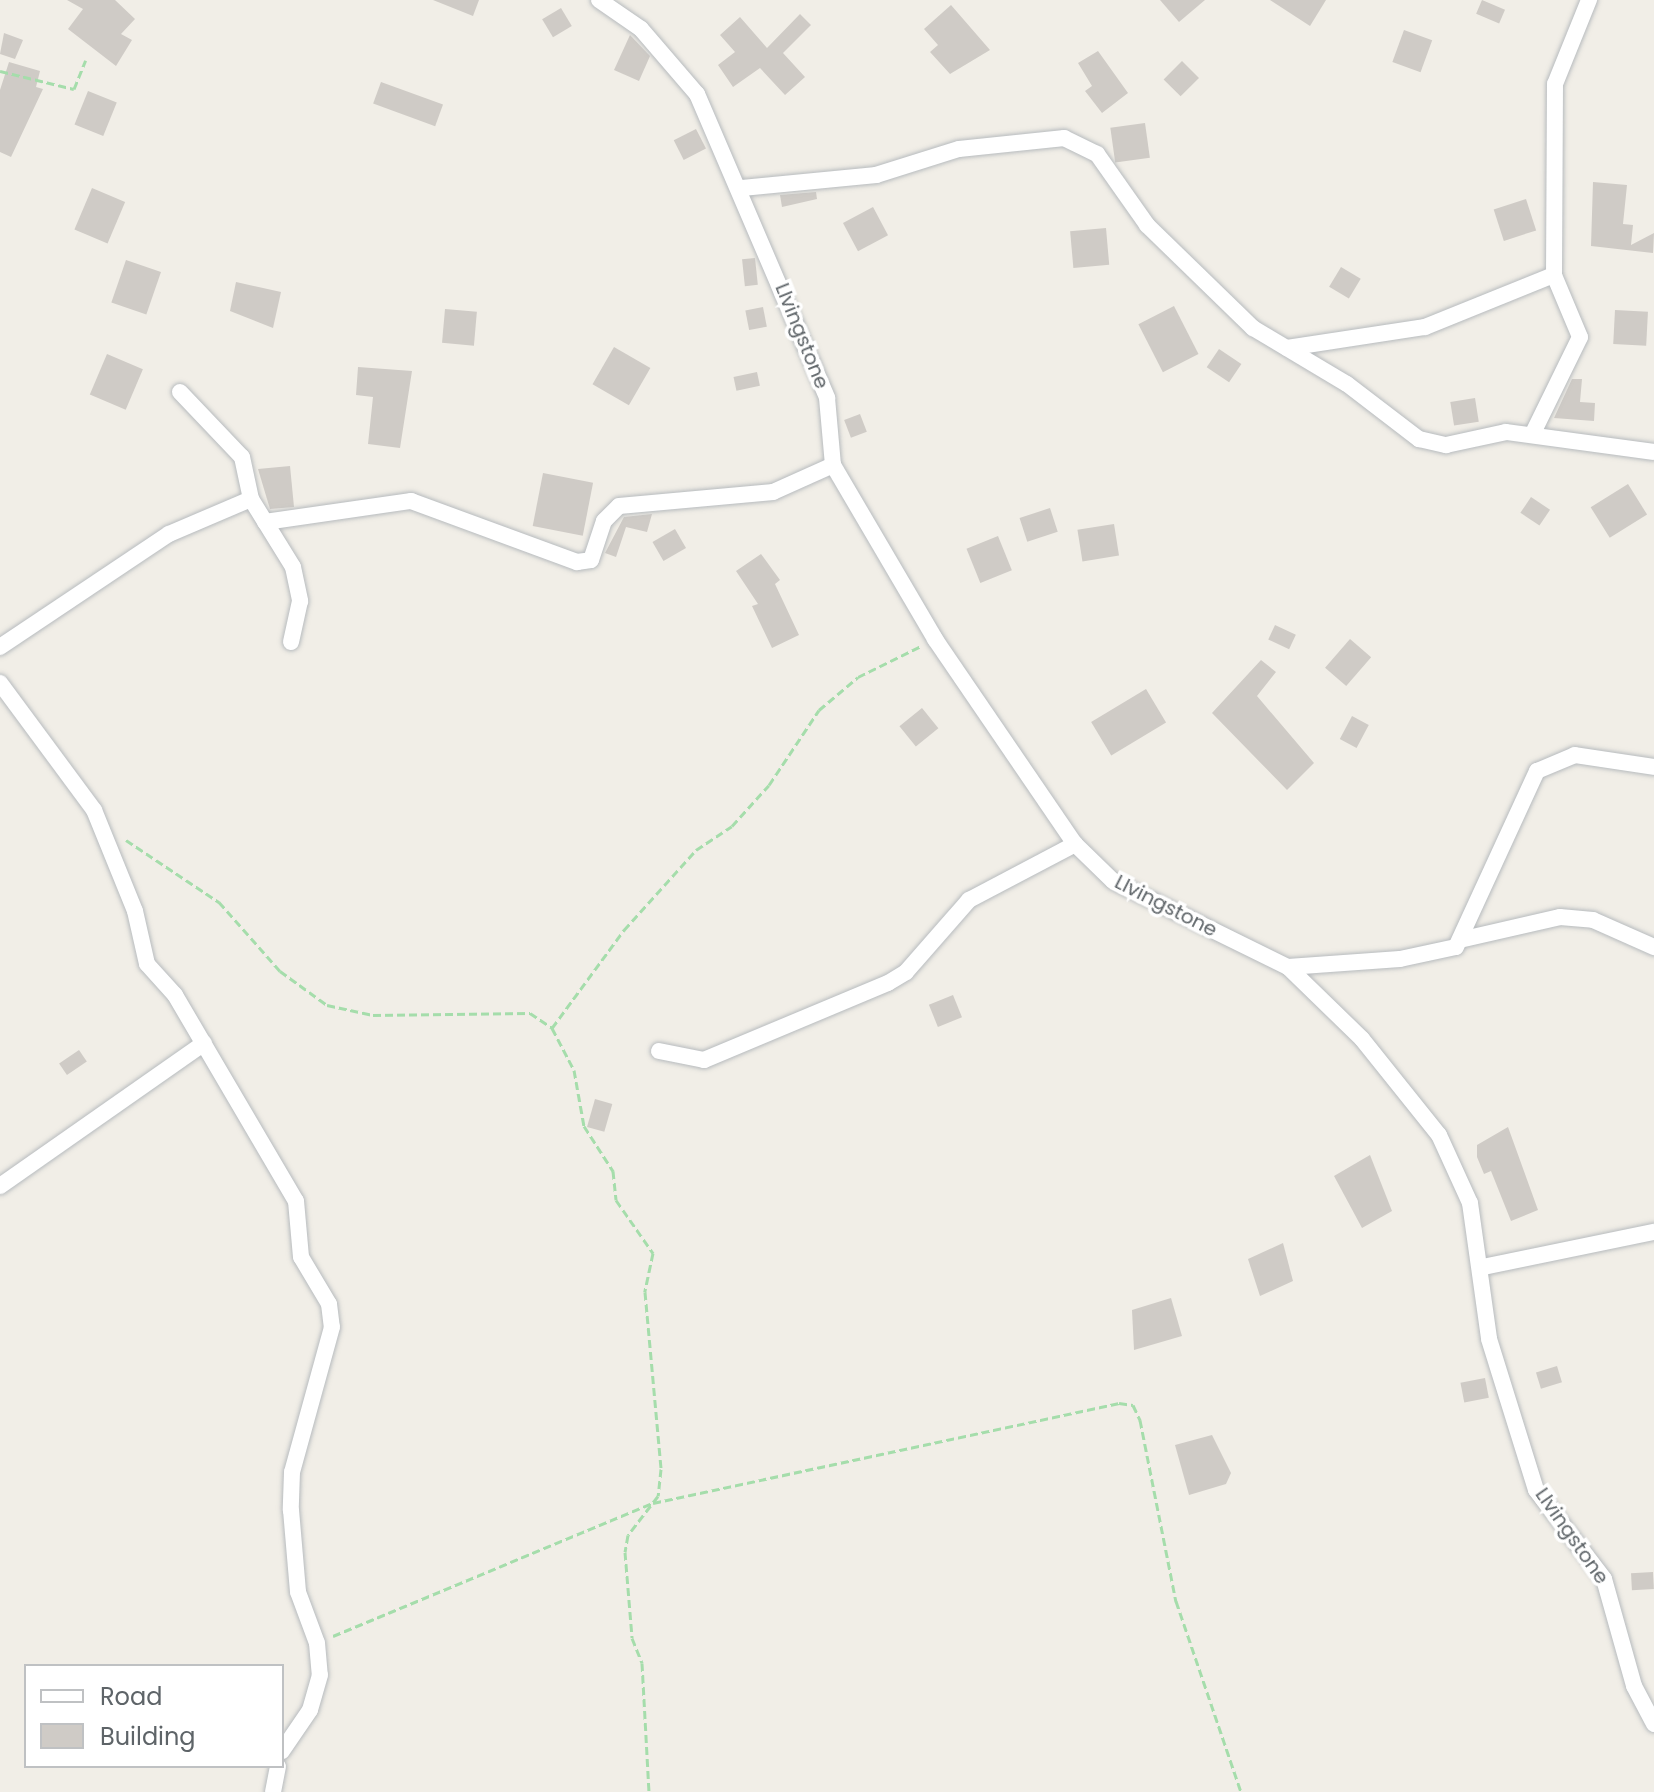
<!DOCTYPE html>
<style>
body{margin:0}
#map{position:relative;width:1654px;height:1792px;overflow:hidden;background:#f1eee7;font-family:Poppins,sans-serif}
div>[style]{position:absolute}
.building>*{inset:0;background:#cfcbc6;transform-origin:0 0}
.path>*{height:3px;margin-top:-1.5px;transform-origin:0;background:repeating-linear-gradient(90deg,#a5ddab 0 8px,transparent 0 12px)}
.roads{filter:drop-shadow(0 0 2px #b7bbbe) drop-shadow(0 0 2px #b7bbbe)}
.street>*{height:16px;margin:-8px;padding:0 8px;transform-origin:8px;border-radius:8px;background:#fff}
span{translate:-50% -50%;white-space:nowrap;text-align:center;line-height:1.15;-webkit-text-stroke:7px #fff;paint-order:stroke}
.street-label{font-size:20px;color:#5e6468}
.legend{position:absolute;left:24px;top:1664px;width:260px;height:104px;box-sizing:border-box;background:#fff;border:2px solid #bfc1c3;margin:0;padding:10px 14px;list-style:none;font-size:24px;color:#5e6468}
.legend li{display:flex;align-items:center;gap:16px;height:40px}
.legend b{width:40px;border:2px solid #bfc1c3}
</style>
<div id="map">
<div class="building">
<div style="clip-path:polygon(67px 0,115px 0,135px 19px,121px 34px,132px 40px,116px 66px,68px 29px,83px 9px)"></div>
<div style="clip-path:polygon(433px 0,479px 0,473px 16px)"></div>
<div style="clip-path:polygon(1160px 0,1205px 0,1179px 22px)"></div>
<div style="clip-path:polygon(1270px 0,1326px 0,1310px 26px)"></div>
<div style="left:1482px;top:0;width:25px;height:15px;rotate:23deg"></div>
<div style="clip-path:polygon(951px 5px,990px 50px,950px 74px,930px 52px,938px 45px,924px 29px)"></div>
<div style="left:561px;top:8px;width:21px;height:22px;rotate:59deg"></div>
<div style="clip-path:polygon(800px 14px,811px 25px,783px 53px,805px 77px,785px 95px,760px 68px,733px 87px,718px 65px,735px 52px,720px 35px,740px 17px,767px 48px)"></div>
<div style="left:1404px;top:30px;width:30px;height:34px;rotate:20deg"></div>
<div style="clip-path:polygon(4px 33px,23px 40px,15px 59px,0 54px)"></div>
<div style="clip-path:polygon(630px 35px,650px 56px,639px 81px,614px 70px)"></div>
<div style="clip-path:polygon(1098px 51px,1128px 93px,1102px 113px,1085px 91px,1092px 86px,1078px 63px)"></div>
<div style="left:1182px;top:61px;width:24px;height:26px;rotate:45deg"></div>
<div style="clip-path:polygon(9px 62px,40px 71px,36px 87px,43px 89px,11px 157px,0 152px,0 90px)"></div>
<div style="left:381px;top:82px;width:66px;height:23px;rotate:20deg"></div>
<div style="left:88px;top:91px;width:31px;height:36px;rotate:22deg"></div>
<div style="left:1145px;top:123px;width:35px;height:35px;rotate:82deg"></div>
<div style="left:696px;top:129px;width:22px;height:25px;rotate:63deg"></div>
<div style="clip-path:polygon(1593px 182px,1627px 185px,1623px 224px,1633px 225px,1631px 245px,1654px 233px,1653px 253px,1591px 246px)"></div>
<div style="left:92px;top:188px;width:36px;height:45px;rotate:23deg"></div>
<div style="clip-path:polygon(816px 192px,817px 199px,782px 207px,780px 195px)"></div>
<div style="left:1526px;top:199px;width:33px;height:34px;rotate:72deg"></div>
<div style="left:873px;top:207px;width:32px;height:34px;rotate:62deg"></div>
<div style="left:1106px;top:228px;width:37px;height:36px;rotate:85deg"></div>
<div style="left:755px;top:258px;width:27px;height:13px;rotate:84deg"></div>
<div style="left:126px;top:260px;width:37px;height:45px;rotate:19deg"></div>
<div style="left:1341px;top:267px;width:23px;height:23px;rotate:31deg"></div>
<div style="clip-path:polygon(236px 282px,281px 292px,273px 328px,230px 311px)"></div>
<div style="left:1174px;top:306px;width:54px;height:40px;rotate:63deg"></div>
<div style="left:763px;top:307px;width:20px;height:18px;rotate:79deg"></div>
<div style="left:445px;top:309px;width:32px;height:34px;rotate:5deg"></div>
<div style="left:1615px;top:310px;width:33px;height:34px;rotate:3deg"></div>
<div style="left:614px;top:347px;width:42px;height:43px;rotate:30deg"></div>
<div style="left:1219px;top:349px;width:27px;height:22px;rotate:34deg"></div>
<div style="left:107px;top:354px;width:39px;height:44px;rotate:23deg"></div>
<div style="clip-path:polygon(358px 367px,412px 371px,400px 448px,368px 444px,373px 397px,356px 395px)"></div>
<div style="left:757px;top:372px;width:14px;height:24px;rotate:78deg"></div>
<div style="clip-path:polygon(1572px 379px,1582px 379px,1580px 402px,1595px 403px,1594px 421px,1554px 418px)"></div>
<div style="left:1475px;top:398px;width:24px;height:25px;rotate:81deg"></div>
<div style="left:860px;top:414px;width:19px;height:17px;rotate:69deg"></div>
<div style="clip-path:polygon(290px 466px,294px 507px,270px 509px,258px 469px)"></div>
<div style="left:543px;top:473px;width:51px;height:54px;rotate:11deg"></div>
<div style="left:1628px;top:484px;width:36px;height:44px;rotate:58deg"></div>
<div style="left:1531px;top:497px;width:23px;height:19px;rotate:34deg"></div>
<div style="left:1050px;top:508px;width:25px;height:32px;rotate:72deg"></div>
<div style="clip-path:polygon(652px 514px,647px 532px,626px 527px,616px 557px,605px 553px,624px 517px)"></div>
<div style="left:1114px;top:524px;width:32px;height:37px;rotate:81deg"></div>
<div style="left:675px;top:529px;width:22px;height:26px;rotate:60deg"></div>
<div style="left:998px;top:536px;width:37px;height:34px;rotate:68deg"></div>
<div style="clip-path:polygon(761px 554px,780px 580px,775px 584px,799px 635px,772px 648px,752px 606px,758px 604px,736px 571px)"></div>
<div style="left:1275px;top:625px;width:23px;height:16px;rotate:25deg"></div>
<div style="left:1350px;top:639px;width:28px;height:38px;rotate:41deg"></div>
<div style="clip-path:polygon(1261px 660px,1276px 672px,1257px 696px,1314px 763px,1287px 790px,1212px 713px)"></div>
<div style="left:1146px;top:689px;width:39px;height:64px;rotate:59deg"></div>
<div style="left:922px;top:708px;width:26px;height:29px;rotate:51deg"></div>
<div style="left:1352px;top:716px;width:19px;height:26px;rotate:28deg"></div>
<div style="left:953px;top:995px;width:24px;height:26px;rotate:68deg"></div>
<div style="left:79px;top:1050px;width:14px;height:24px;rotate:56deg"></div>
<div style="left:595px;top:1099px;width:18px;height:29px;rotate:16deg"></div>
<div style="clip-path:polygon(1508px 1127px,1538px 1210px,1511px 1221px,1491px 1171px,1484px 1174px,1477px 1157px,1477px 1145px)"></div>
<div style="clip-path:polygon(1370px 1155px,1392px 1211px,1362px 1228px,1334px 1176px)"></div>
<div style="clip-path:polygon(1283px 1243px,1293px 1281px,1260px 1296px,1248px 1259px)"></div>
<div style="clip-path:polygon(1171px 1298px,1182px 1336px,1134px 1350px,1132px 1310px)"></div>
<div style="left:1557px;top:1366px;width:17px;height:22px;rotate:73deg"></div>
<div style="left:1485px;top:1378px;width:20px;height:25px;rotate:79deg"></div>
<div style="clip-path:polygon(1212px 1435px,1231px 1473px,1226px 1484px,1189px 1495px,1175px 1445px)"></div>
<div style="left:1653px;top:1572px;width:17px;height:22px;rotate:87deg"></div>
</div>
<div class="path">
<div style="left:0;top:71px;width:76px;rotate:13.7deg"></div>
<div style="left:74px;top:89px;width:31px;rotate:-68deg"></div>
<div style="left:126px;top:840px;width:112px;rotate:33.7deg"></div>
<div style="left:219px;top:902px;width:92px;rotate:48.5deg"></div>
<div style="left:280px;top:971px;width:58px;rotate:35.9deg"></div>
<div style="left:327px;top:1005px;width:47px;rotate:12.3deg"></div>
<div style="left:373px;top:1015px;width:157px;rotate:-0.7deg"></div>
<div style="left:530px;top:1013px;width:27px;rotate:34deg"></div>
<div style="left:552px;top:1028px;width:47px;rotate:62.4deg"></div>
<div style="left:574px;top:1070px;width:57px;rotate:79.9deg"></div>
<div style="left:584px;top:1126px;width:54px;rotate:57.2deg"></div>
<div style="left:613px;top:1171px;width:29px;rotate:84deg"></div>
<div style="left:616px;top:1200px;width:65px;rotate:55.1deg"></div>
<div style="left:653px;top:1253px;width:40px;rotate:102deg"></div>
<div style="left:645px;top:1292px;width:178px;rotate:84.8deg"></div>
<div style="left:661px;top:1469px;width:27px;rotate:96deg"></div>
<div style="left:658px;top:1496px;width:49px;rotate:127.6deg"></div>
<div style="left:628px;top:1535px;width:17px;rotate:100deg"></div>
<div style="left:625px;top:1552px;width:86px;rotate:85.3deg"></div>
<div style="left:632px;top:1638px;width:27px;rotate:68deg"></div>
<div style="left:642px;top:1663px;width:129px;rotate:86.9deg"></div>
<div style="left:552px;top:1028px;width:122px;rotate:-53.7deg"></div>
<div style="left:624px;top:930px;width:108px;rotate:-48deg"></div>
<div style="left:696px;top:850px;width:43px;rotate:-33.7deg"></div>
<div style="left:732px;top:826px;width:55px;rotate:-47.9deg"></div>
<div style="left:769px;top:785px;width:90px;rotate:-56.3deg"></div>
<div style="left:819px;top:710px;width:51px;rotate:-40.2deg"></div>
<div style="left:858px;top:677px;width:70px;rotate:-26.2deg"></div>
<div style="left:333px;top:1636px;width:347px;rotate:-22.6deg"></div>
<div style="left:653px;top:1503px;width:477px;rotate:-12.1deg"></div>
<div style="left:1119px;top:1403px;width:14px;rotate:8deg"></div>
<div style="left:1133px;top:1405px;width:17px;rotate:65deg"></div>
<div style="left:1140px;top:1420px;width:185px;rotate:78.8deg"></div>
<div style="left:1176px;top:1601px;width:202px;rotate:71.2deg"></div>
</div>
<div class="roads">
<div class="street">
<div style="left:599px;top:0;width:51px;rotate:34.6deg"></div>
<div style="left:641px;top:29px;width:86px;rotate:49.3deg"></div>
<div style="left:697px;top:94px;width:331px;rotate:66.8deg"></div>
<div style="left:827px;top:398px;width:67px;rotate:84.9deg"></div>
<div style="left:833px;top:465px;width:202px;rotate:59.6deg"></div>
<div style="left:935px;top:639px;width:248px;rotate:55.7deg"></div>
<div style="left:1075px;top:844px;width:53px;rotate:44.2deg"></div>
<div style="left:1113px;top:881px;width:195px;rotate:26.2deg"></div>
<div style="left:1288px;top:967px;width:103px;rotate:44.2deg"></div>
<div style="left:1362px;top:1039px;width:123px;rotate:51.3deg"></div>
<div style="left:1439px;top:1135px;width:75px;rotate:65.5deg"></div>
<div style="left:1470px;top:1203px;width:137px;rotate:82deg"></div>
<div style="left:1489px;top:1339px;width:158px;rotate:72.7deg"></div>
<div style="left:1536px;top:1490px;width:112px;rotate:52.6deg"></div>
<div style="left:1604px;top:1579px;width:111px;rotate:74.3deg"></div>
<div style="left:1634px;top:1686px;width:43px;rotate:62.2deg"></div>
<div style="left:742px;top:188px;width:135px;rotate:-5.5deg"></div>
<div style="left:876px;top:175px;width:87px;rotate:-17.4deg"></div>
<div style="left:959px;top:149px;width:106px;rotate:-6deg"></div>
<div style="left:1064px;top:138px;width:37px;rotate:26deg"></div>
<div style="left:1097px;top:154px;width:87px;rotate:54.8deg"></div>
<div style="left:1147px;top:225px;width:148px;rotate:44.2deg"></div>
<div style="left:1253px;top:328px;width:109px;rotate:30.8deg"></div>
<div style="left:1347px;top:384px;width:91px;rotate:37.4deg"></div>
<div style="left:1419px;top:439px;width:28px;rotate:13deg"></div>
<div style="left:1446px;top:445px;width:61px;rotate:-12.2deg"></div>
<div style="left:1506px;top:432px;width:149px;rotate:7.7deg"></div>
<div style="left:1287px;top:348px;width:140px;rotate:-8.7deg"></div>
<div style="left:1425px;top:327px;width:139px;rotate:-22deg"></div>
<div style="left:180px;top:392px;width:90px;rotate:46.4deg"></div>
<div style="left:242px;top:457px;width:43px;rotate:77.9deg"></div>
<div style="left:251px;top:499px;width:80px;rotate:58.3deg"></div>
<div style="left:293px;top:567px;width:35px;rotate:78deg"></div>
<div style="left:300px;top:601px;width:42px;rotate:102.4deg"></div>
<div style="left:1532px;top:435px;width:109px;rotate:-63.9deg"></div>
<div style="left:1580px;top:337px;width:67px;rotate:-112.8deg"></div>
<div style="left:1554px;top:275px;width:191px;rotate:-89.7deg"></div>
<div style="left:1555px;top:84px;width:91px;rotate:-68deg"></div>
<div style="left:265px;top:522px;width:148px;rotate:-8.2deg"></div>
<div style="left:411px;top:501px;width:177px;rotate:20.2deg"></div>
<div style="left:577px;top:562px;width:14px;rotate:-8deg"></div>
<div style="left:591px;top:560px;width:41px;rotate:-71.6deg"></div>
<div style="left:604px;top:521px;width:21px;rotate:-45deg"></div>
<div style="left:619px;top:506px;width:155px;rotate:-5.2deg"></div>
<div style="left:773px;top:492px;width:66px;rotate:-24.2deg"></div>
<div style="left:0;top:647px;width:203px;rotate:-33.8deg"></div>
<div style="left:169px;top:534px;width:89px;rotate:-23.1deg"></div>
<div style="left:0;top:683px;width:158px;rotate:53.5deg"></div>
<div style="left:94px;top:810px;width:109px;rotate:67.9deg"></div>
<div style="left:135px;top:911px;width:54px;rotate:77.2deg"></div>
<div style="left:147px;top:964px;width:42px;rotate:47.9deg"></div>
<div style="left:175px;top:995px;width:239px;rotate:59.6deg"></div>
<div style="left:296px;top:1201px;width:56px;rotate:84.9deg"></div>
<div style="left:301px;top:1257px;width:55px;rotate:59.2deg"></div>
<div style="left:329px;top:1304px;width:23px;rotate:83deg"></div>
<div style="left:332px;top:1327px;width:150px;rotate:105.4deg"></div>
<div style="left:292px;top:1472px;width:38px;rotate:92deg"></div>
<div style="left:291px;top:1510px;width:82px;rotate:85.1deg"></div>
<div style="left:298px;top:1592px;width:54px;rotate:69.6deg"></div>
<div style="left:317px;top:1643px;width:32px;rotate:85deg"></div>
<div style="left:320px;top:1675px;width:36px;rotate:106deg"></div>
<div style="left:310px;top:1710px;width:50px;rotate:124.3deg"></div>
<div style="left:1464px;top:939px;width:98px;rotate:-12.9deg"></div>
<div style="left:1560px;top:917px;width:33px;rotate:5deg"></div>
<div style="left:1593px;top:920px;width:67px;rotate:23.9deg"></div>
<div style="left:1288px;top:967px;width:112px;rotate:-4.1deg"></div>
<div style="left:1400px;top:959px;width:57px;rotate:-12.1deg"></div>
<div style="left:1456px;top:947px;width:194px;rotate:-65.3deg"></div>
<div style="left:1537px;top:771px;width:41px;rotate:-22.8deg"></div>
<div style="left:1575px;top:755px;width:80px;rotate:8.6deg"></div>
<div style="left:659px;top:1051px;width:46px;rotate:11.3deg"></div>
<div style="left:704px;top:1060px;width:199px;rotate:-22.7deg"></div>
<div style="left:888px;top:983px;width:21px;rotate:-31deg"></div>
<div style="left:906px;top:972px;width:96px;rotate:-48.8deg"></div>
<div style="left:969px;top:900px;width:120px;rotate:-27.8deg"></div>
<div style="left:0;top:1186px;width:249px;rotate:-35deg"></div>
<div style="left:1483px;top:1267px;width:175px;rotate:-11.6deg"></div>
<div style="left:273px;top:1792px;width:26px;rotate:-79deg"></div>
</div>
</div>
<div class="street-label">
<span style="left:802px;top:336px;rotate:68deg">LIvingstone</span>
<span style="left:1166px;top:906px;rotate:27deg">LIvingstone</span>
<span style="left:1572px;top:1536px;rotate:55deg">LIvingstone</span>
</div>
<ul class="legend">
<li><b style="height:10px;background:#fff"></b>Road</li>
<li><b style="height:22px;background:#cfcbc6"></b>Building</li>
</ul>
</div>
